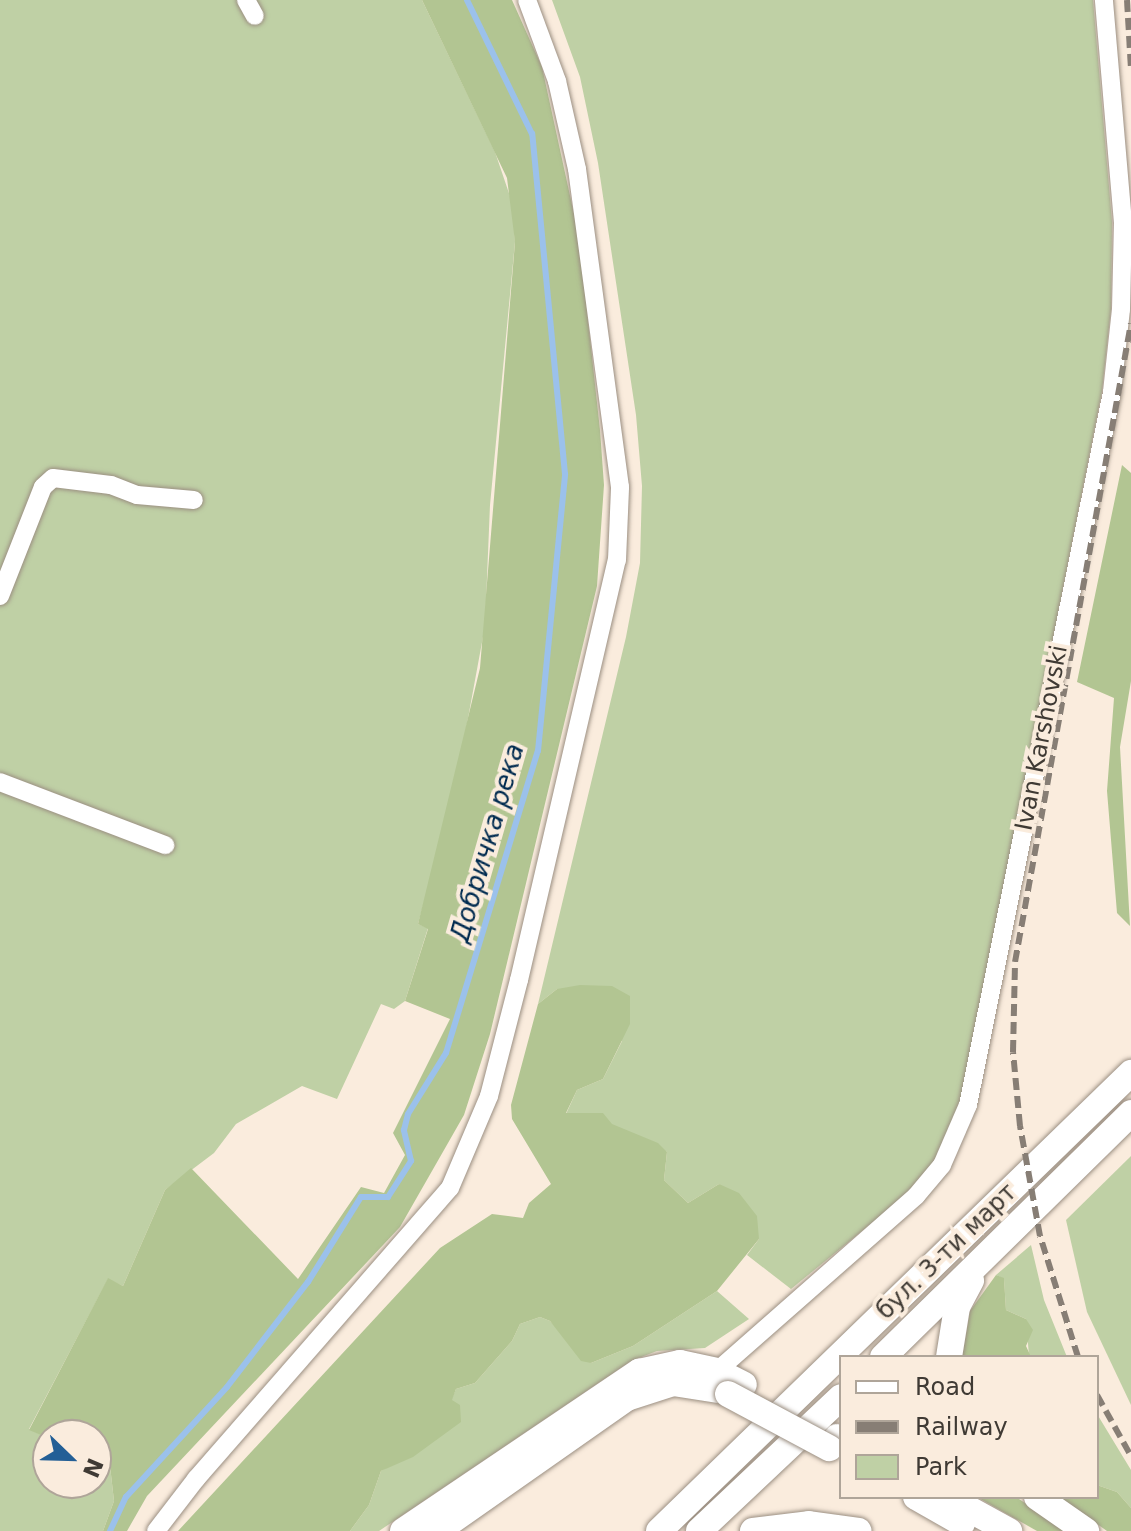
<!DOCTYPE html>
<meta charset="utf-8">
<style>
body{margin:0}
#map{position:relative;width:1131px;height:1531px;overflow:hidden;background:#faecdd;font-family:"DejaVu Sans",sans-serif}
div>[style]{position:absolute}
.green>*{inset:0;background:#bfd0a5}
.forest>*{inset:0;background:#b2c592}
.stream>*{height:6px;margin:-3px;padding:0 3px;transform-origin:3px;border-radius:3px;background:#9bc1eb}
.roads{filter:drop-shadow(0 0 2px #9b8f82) drop-shadow(0 0 2px #9b8f82)}
.minor>*{height:18px;margin:-9px;padding:0 9px;transform-origin:9px;border-radius:9px;background:#fff}
.secondary>*{height:26px;margin:-13px;padding:0 13px;transform-origin:13px;border-radius:13px;background:#fff}
.rail>*{height:6px;margin-top:-3px;transform-origin:0;background:repeating-linear-gradient(90deg,#877e75 0 12px,transparent 0 18px)}
.bridges{filter:drop-shadow(0 0 2px #9b8f82) drop-shadow(0 0 2px #9b8f82)}
.secondary-bridge>*{height:26px;margin:-13px;padding:0 13px;transform-origin:13px;border-radius:13px;background:#fff}
span{translate:-50% -50%;white-space:nowrap;text-align:center;line-height:1.15;-webkit-text-stroke:8px #faecdd;paint-order:stroke}
.street-label{font-size:24px;color:#3f3a34}
.water-label{font-size:26px;color:#012b50;font-style:italic}
.legend{position:absolute;left:839px;top:1355px;width:260px;height:144px;box-sizing:border-box;background:#faecdd;border:2px solid #afa599;margin:0;padding:10px 14px;list-style:none;font-size:24px;color:#3f3a34}
.legend li{display:flex;align-items:center;gap:16px;height:40px}
.legend b{width:40px;border:2px solid #afa599}
.north{position:absolute;left:32px;top:1419px;width:80px;height:80px;box-sizing:border-box;background:#faecdd;border:2px solid #afa599;border-radius:50%;rotate:113deg;font-size:22px;font-weight:700;line-height:32px;text-align:center;color:#3f3a34}
.north::after{content:'';display:block;margin:auto;width:28px;height:36px;background:#235f96;clip-path:polygon(50% 0,100% 100%,50% 72%,0 100%)}
</style>
<div id="map">
<div class="green">
<div style="clip-path:polygon(0 0,422px 0,495px 152px,513px 205px,515px 242px,490px 505px,485px 626px,454px 794px,418px 924px,428px 928px,405px 1001px,394px 1009px,381px 1004px,337px 1099px,302px 1086px,236px 1124px,214px 1153px,165px 1190px,123px 1286px,108px 1279px,29px 1429px,48px 1438px,48px 1483px,96px 1483px,96px 1459px,110px 1466px,114px 1501px,103px 1531px,0 1531px)"></div>
<div style="clip-path:polygon(552px 0,1093px 0,1112px 222px,1111px 309px,1102px 391px,961px 1103px,936px 1161px,911px 1191px,791px 1289px,747px 1255px,759px 1239px,719px 1184px,688px 1203px,664px 1180px,667px 1152px,585px 1113px,566px 1114px,577px 1090px,603px 1079px,622px 1041px,557px 989px,538px 1004px,626px 637px,640px 563px,642px 486px,636px 415px,598px 163px,580px 77px)"></div>
<div style="clip-path:polygon(1131px 1156px,1131px 1405px,1087px 1312px,1066px 1220px)"></div>
<div style="clip-path:polygon(1031px 1245px,1044px 1300px,1067px 1357px,1029px 1356px,1026px 1319px,1006px 1310px,1004px 1279px,996px 1275px)"></div>
<div style="clip-path:polygon(717px 1291px,749px 1319px,705px 1348px,657px 1351px,631px 1361px,379px 1531px,350px 1531px,369px 1505px,381px 1471px,433px 1441px,456px 1389px,475px 1383px,512px 1341px,520px 1324px,540px 1317px,550px 1321px,591px 1363px,633px 1346px)"></div>
<div style="clip-path:polygon(1097px 1414px,1131px 1470px,1131px 1508px,1117px 1492px,1097px 1485px)"></div>
</div>
<div class="forest">
<div style="clip-path:polygon(422px 0,512px 0,542px 67px,579px 237px,600px 430px,604px 485px,597px 586px,490px 1034px,464px 1115px,400px 1227px,147px 1496px,127px 1531px,103px 1531px,114px 1501px,110px 1466px,96px 1459px,96px 1435px,48px 1438px,29px 1430px,108px 1278px,123px 1286px,165px 1190px,191px 1168px,298px 1279px,361px 1187px,384px 1193px,405px 1155px,393px 1133px,450px 1019px,405px 1001px,428px 929px,418px 924px,480px 668px,515px 242px,507px 178px)"></div>
<div style="clip-path:polygon(1122px 465px,1131px 473px,1131px 681px,1120px 747px,1130px 926px,1117px 913px,1107px 791px,1114px 698px,1077px 682px)"></div>
<div style="clip-path:polygon(580px 985px,612px 986px,630px 996px,630px 1024px,603px 1079px,577px 1090px,566px 1113px,603px 1113px,612px 1124px,658px 1143px,667px 1152px,664px 1180px,688px 1203px,719px 1184px,739px 1193px,757px 1216px,759px 1239px,717px 1291px,633px 1346px,591px 1363px,581px 1361px,550px 1321px,540px 1317px,520px 1324px,512px 1341px,475px 1383px,456px 1389px,452px 1400px,460px 1405px,461px 1422px,413px 1457px,381px 1471px,369px 1505px,350px 1531px,178px 1531px,440px 1248px,492px 1214px,523px 1218px,529px 1203px,551px 1184px,512px 1119px,511px 1105px,538px 1004px,557px 989px)"></div>
<div style="clip-path:polygon(996px 1275px,1004px 1278px,1006px 1310px,1026px 1319px,1033px 1330px,1026px 1346px,1031px 1357px,962px 1357px,970px 1311px)"></div>
<div style="clip-path:polygon(1097px 1485px,1117px 1492px,1131px 1508px,1131px 1531px,1107px 1531px,1059px 1497px,1097px 1497px)"></div>
<div style="clip-path:polygon(977px 1497px,1016px 1497px,1067px 1531px,1037px 1531px)"></div>
</div>
<div class="stream">
<div style="left:110px;top:1531px;width:38px;rotate:-65deg"></div>
<div style="left:126px;top:1497px;width:149px;rotate:-47.4deg"></div>
<div style="left:227px;top:1387px;width:133px;rotate:-52.4deg"></div>
<div style="left:308px;top:1282px;width:100px;rotate:-58.1deg"></div>
<div style="left:361px;top:1197px;width:27px"></div>
<div style="left:388px;top:1197px;width:43px;rotate:-57.4deg"></div>
<div style="left:411px;top:1161px;width:32px;rotate:-103deg"></div>
<div style="left:404px;top:1130px;width:16px;rotate:-76deg"></div>
<div style="left:408px;top:1114px;width:72px;rotate:-58.1deg"></div>
<div style="left:446px;top:1053px;width:316px;rotate:-73.1deg"></div>
<div style="left:538px;top:751px;width:278px;rotate:-84.4deg"></div>
<div style="left:565px;top:474px;width:342px;rotate:-95.5deg"></div>
<div style="left:532px;top:134px;width:149px;rotate:-115.9deg"></div>
</div>
<div class="roads">
<div class="minor">
<div style="left:246px;top:0;width:18px;rotate:61deg"></div>
<div style="left:0;top:596px;width:117px;rotate:-68.5deg"></div>
<div style="left:43px;top:487px;width:13px;rotate:-42deg"></div>
<div style="left:53px;top:478px;width:58px;rotate:6.9deg"></div>
<div style="left:111px;top:485px;width:28px;rotate:21deg"></div>
<div style="left:137px;top:495px;width:57px;rotate:5deg"></div>
<div style="left:0;top:782px;width:177px;rotate:20.9deg"></div>
<div style="left:717px;top:1371px;width:265px;rotate:-41.3deg"></div>
<div style="left:916px;top:1196px;width:40px;rotate:-50deg"></div>
<div style="left:942px;top:1165px;width:65px;rotate:-66.6deg"></div>
<div style="left:968px;top:1105px;width:727px;rotate:-78.58deg"></div>
<div style="left:1112px;top:392px;width:83px;rotate:-83.8deg"></div>
<div style="left:1121px;top:309px;width:86px;rotate:-88.7deg"></div>
<div style="left:1123px;top:223px;width:224px;rotate:-94.9deg"></div>
<div style="left:156px;top:1531px;width:66px;rotate:-52.4deg"></div>
<div style="left:196px;top:1479px;width:386px;rotate:-48.9deg"></div>
<div style="left:450px;top:1188px;width:100px;rotate:-67deg"></div>
<div style="left:489px;top:1096px;width:120px;rotate:-75.5deg"></div>
<div style="left:519px;top:980px;width:431px;rotate:-76.9deg"></div>
<div style="left:617px;top:560px;width:73px;rotate:-87.6deg"></div>
<div style="left:620px;top:487px;width:321px;rotate:-97.7deg"></div>
<div style="left:577px;top:169px;width:90px;rotate:-102.8deg"></div>
<div style="left:557px;top:81px;width:86px;rotate:-110.3deg"></div>
</div>
<div class="secondary">
<div style="left:883px;top:1357px;width:348px;rotate:-44.5deg"></div>
<div style="left:949px;top:1357px;width:51px;rotate:-80.9deg"></div>
<div style="left:957px;top:1307px;width:30px;rotate:-62deg"></div>
<div style="left:837px;top:1437px;width:4px;rotate:27deg"></div>
<div style="left:916px;top:1497px;width:53px;rotate:29.5deg"></div>
<div style="left:947px;top:1497px;width:71px;rotate:28.7deg"></div>
<div style="left:1037px;top:1497px;width:60px;rotate:34.8deg"></div>
<div style="left:403px;top:1531px;width:285px;rotate:-34deg"></div>
<div style="left:639px;top:1372px;width:42px;rotate:-12.4deg"></div>
<div style="left:680px;top:1363px;width:38px;rotate:12deg"></div>
<div style="left:717px;top:1371px;width:30px;rotate:27deg"></div>
<div style="left:437px;top:1531px;width:232px;rotate:-35deg"></div>
<div style="left:627px;top:1398px;width:48px;rotate:-18.1deg"></div>
<div style="left:673px;top:1383px;width:47px;rotate:8.7deg"></div>
<div style="left:659px;top:1531px;width:658px;rotate:-44.14deg"></div>
<div style="left:699px;top:1531px;width:195px;rotate:-43.3deg"></div>
<div style="left:753px;top:1531px;width:56px;rotate:-7.1deg"></div>
<div style="left:809px;top:1524px;width:50px;rotate:8deg"></div>
</div>
</div>
<div class="rail">
<div style="left:1127px;top:0;width:69px;rotate:86.7deg"></div>
<div style="left:1078px;top:1357px;width:127px;rotate:-107.4deg"></div>
<div style="left:1040px;top:1236px;width:112px;rotate:-100.3deg"></div>
<div style="left:1020px;top:1126px;width:74px;rotate:-95.4deg"></div>
<div style="left:1013px;top:1052px;width:90px;rotate:-88.7deg"></div>
<div style="left:1015px;top:962px;width:649px;rotate:-79.71deg"></div>
<div style="left:1097px;top:1395px;width:70px;rotate:60.9deg"></div>
</div>
<div class="bridges">
<div class="secondary-bridge">
<div style="left:728px;top:1394px;width:115px;rotate:28.1deg"></div>
</div>
</div>
<div class="street-label">
<span style="left:1042px;top:738px;rotate:-79deg">Ivan Karshovski</span>
<span style="left:947px;top:1252px;rotate:-44deg">бул. 3-ти март</span>
</div>
<div class="water-label">
<span style="left:488px;top:843px;rotate:-74deg">Добричка река</span>
</div>
<ul class="legend">
<li><b style="height:10px;background:#fff"></b>Road</li>
<li><b style="height:10px;background:#877e75"></b>Railway</li>
<li><b style="height:22px;background:#bfd0a5"></b>Park</li>
</ul>
<div class="north">N</div>
</div>
